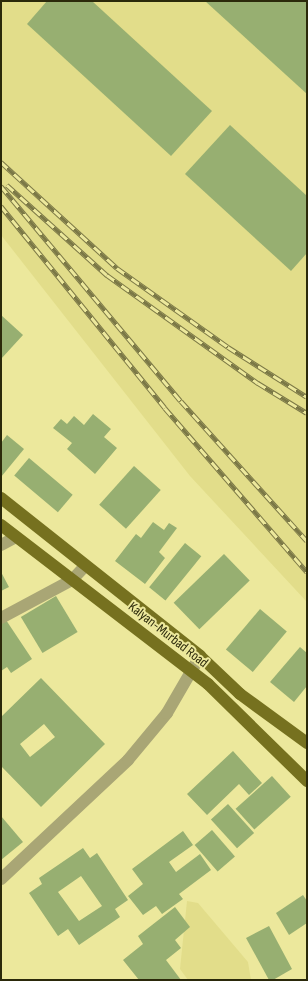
<!DOCTYPE html>
<style>
body{margin:0}
#map{position:relative;width:308px;height:981px;overflow:hidden;background:#ece89c;font-family:"Sofia Sans Condensed",sans-serif}
div>[style]{position:absolute}
.built>*{inset:0;background:#e2dd8a}
.building>*{inset:0;background:#97af71;transform-origin:0 0}
.street>*{height:12px;margin:-6px;padding:0 6px;transform-origin:6px;border-radius:6px;background:#a9a675}
.primary>*{height:12px;margin:-6px;padding:0 6px;transform-origin:6px;border-radius:6px;background:#76711f}
.rail>*{height:4.5px;margin-top:-2.25px;transform-origin:0;background:repeating-linear-gradient(90deg,#ece89c 0 9px,#7b7846 0 18px);box-sizing:border-box;border-block:1px solid #7b7846}
span{translate:-50% -50%;white-space:nowrap;text-align:center;line-height:1.15;-webkit-text-stroke:4px #ece89c;paint-order:stroke}
.street-label{font-size:14px;color:#2b290a}
.frame{position:absolute;inset:0;border:2px solid #2b290a;pointer-events:none}
</style>
<div id="map">
<div class="built">
<div style="clip-path:polygon(1px 1px,307px 1px,307px 602px,190px 476px,1px 235px)"></div>
<div style="clip-path:polygon(187px 901px,198px 903px,248px 962px,251px 980px,188px 980px,180px 969px)"></div>
</div>
<div class="building">
<div style="clip-path:polygon(47px 1px,92px 1px,212px 111px,171px 156px,27px 24px)"></div>
<div style="clip-path:polygon(205px 1px,307px 1px,307px 94px)"></div>
<div style="clip-path:polygon(230px 125px,307px 196px,307px 253px,291px 271px,185px 174px)"></div>
<div style="clip-path:polygon(1px 315px,23px 335px,1px 359px)"></div>
<div style="clip-path:polygon(93px 414px,111px 429px,104px 437px,117px 448px,95px 474px,67px 449px,72px 443px,53px 428px,61px 419px,67px 424px,74px 416px,84px 425px)"></div>
<div style="clip-path:polygon(7px 435px,24px 449px,1px 477px,1px 443px)"></div>
<div style="left:29px;top:458px;width:57px;height:23px;rotate:40deg"></div>
<div style="left:134px;top:466px;width:36px;height:52px;rotate:42deg"></div>
<div style="clip-path:polygon(153px 522px,164px 530px,169px 523px,177px 528px,159px 552px,165px 558px,145px 584px,115px 561px,136px 534px,141px 538px)"></div>
<div style="left:185px;top:543px;width:21px;height:57px;rotate:39deg"></div>
<div style="left:224px;top:554px;width:37px;height:70px;rotate:46deg"></div>
<div style="clip-path:polygon(1px 572px,9px 587px,1px 591px)"></div>
<div style="left:56px;top:596px;width:42px;height:41px;rotate:59deg"></div>
<div style="left:260px;top:609px;width:35px;height:53px;rotate:40deg"></div>
<div style="clip-path:polygon(6px 620px,32px 659px,11px 673px,7px 667px,1px 671px,1px 624px)"></div>
<div style="clip-path:polygon(300px 647px,307px 653px,307px 686px,294px 702px,270px 682px)"></div>
<div style="clip-path:polygon(evenodd,41px 678px,105px 744px,41px 807px,1px 766px,1px 717px,41px 678px,44px 724px,55px 737px,30px 757px,20px 744px,44px 724px)"></div>
<div style="clip-path:polygon(233px 751px,262px 783px,249px 795px,239px 784px,207px 815px,187px 794px)"></div>
<div style="left:272px;top:776px;width:28px;height:49px;rotate:48deg"></div>
<div style="left:228px;top:804px;width:39px;height:23px;rotate:48deg"></div>
<div style="clip-path:polygon(1px 816px,23px 842px,1px 860px)"></div>
<div style="left:212px;top:830px;width:35px;height:23px;rotate:49deg"></div>
<div style="clip-path:polygon(183px 831px,193px 845px,169px 862px,176px 872px,200px 854px,211px 870px,179px 894px,183px 899px,162px 914px,156px 906px,143px 915px,128px 896px,143px 884px,132px 869px)"></div>
<div style="clip-path:polygon(evenodd,83px 848px,90px 858px,97px 853px,128px 900px,115px 909px,120px 917px,79px 945px,68px 929px,58px 936px,29px 893px,42px 884px,39px 878px,83px 848px,81px 876px,102px 906px,79px 921px,58px 892px,81px 876px)"></div>
<div style="clip-path:polygon(303px 895px,307px 901px,307px 923px,289px 935px,276px 913px)"></div>
<div style="clip-path:polygon(175px 907px,190px 927px,175px 940px,181px 948px,166px 960px,181px 980px,139px 980px,123px 960px,143px 944px,138px 936px)"></div>
<div style="clip-path:polygon(269px 926px,292px 969px,273px 980px,269px 980px,246px 938px)"></div>
</div>
<div class="street">
<div style="left:1px;top:545px;width:17px;rotate:-28deg"></div>
<div style="left:1px;top:618px;width:81px;rotate:-28.2deg"></div>
<div style="left:72px;top:580px;width:18px;rotate:-47deg"></div>
<div style="left:1px;top:879px;width:174px;rotate:-43.1deg"></div>
<div style="left:128px;top:760px;width:61px;rotate:-50.3deg"></div>
<div style="left:167px;top:713px;width:66px;rotate:-59.9deg"></div>
</div>
<div class="primary">
<div style="left:1px;top:498px;width:254px;rotate:38.4deg"></div>
<div style="left:200px;top:656px;width:55px;rotate:43.5deg"></div>
<div style="left:240px;top:694px;width:83px;rotate:36.2deg"></div>
<div style="left:1px;top:525px;width:261px;rotate:37.5deg"></div>
<div style="left:208px;top:684px;width:139px;rotate:44.4deg"></div>
</div>
<div class="rail">
<div style="left:1px;top:162px;width:157px;rotate:42.4deg"></div>
<div style="left:117px;top:268px;width:136px;rotate:35.4deg"></div>
<div style="left:228px;top:347px;width:93px;rotate:32.3deg"></div>
<div style="left:7px;top:185px;width:135px;rotate:42deg"></div>
<div style="left:107px;top:275px;width:186px;rotate:35.6deg"></div>
<div style="left:258px;top:383px;width:57px;rotate:31.5deg"></div>
<div style="left:1px;top:186px;width:280px;rotate:50.1deg"></div>
<div style="left:181px;top:401px;width:188px;rotate:48deg"></div>
<div style="left:1px;top:206px;width:260px;rotate:50.9deg"></div>
<div style="left:165px;top:408px;width:217px;rotate:49.1deg"></div>
</div>
<div class="street-label">
<span style="left:168px;top:635px;rotate:38deg">Kalyan-Murbad Road</span>
</div>
<div class="frame"></div>
</div>
